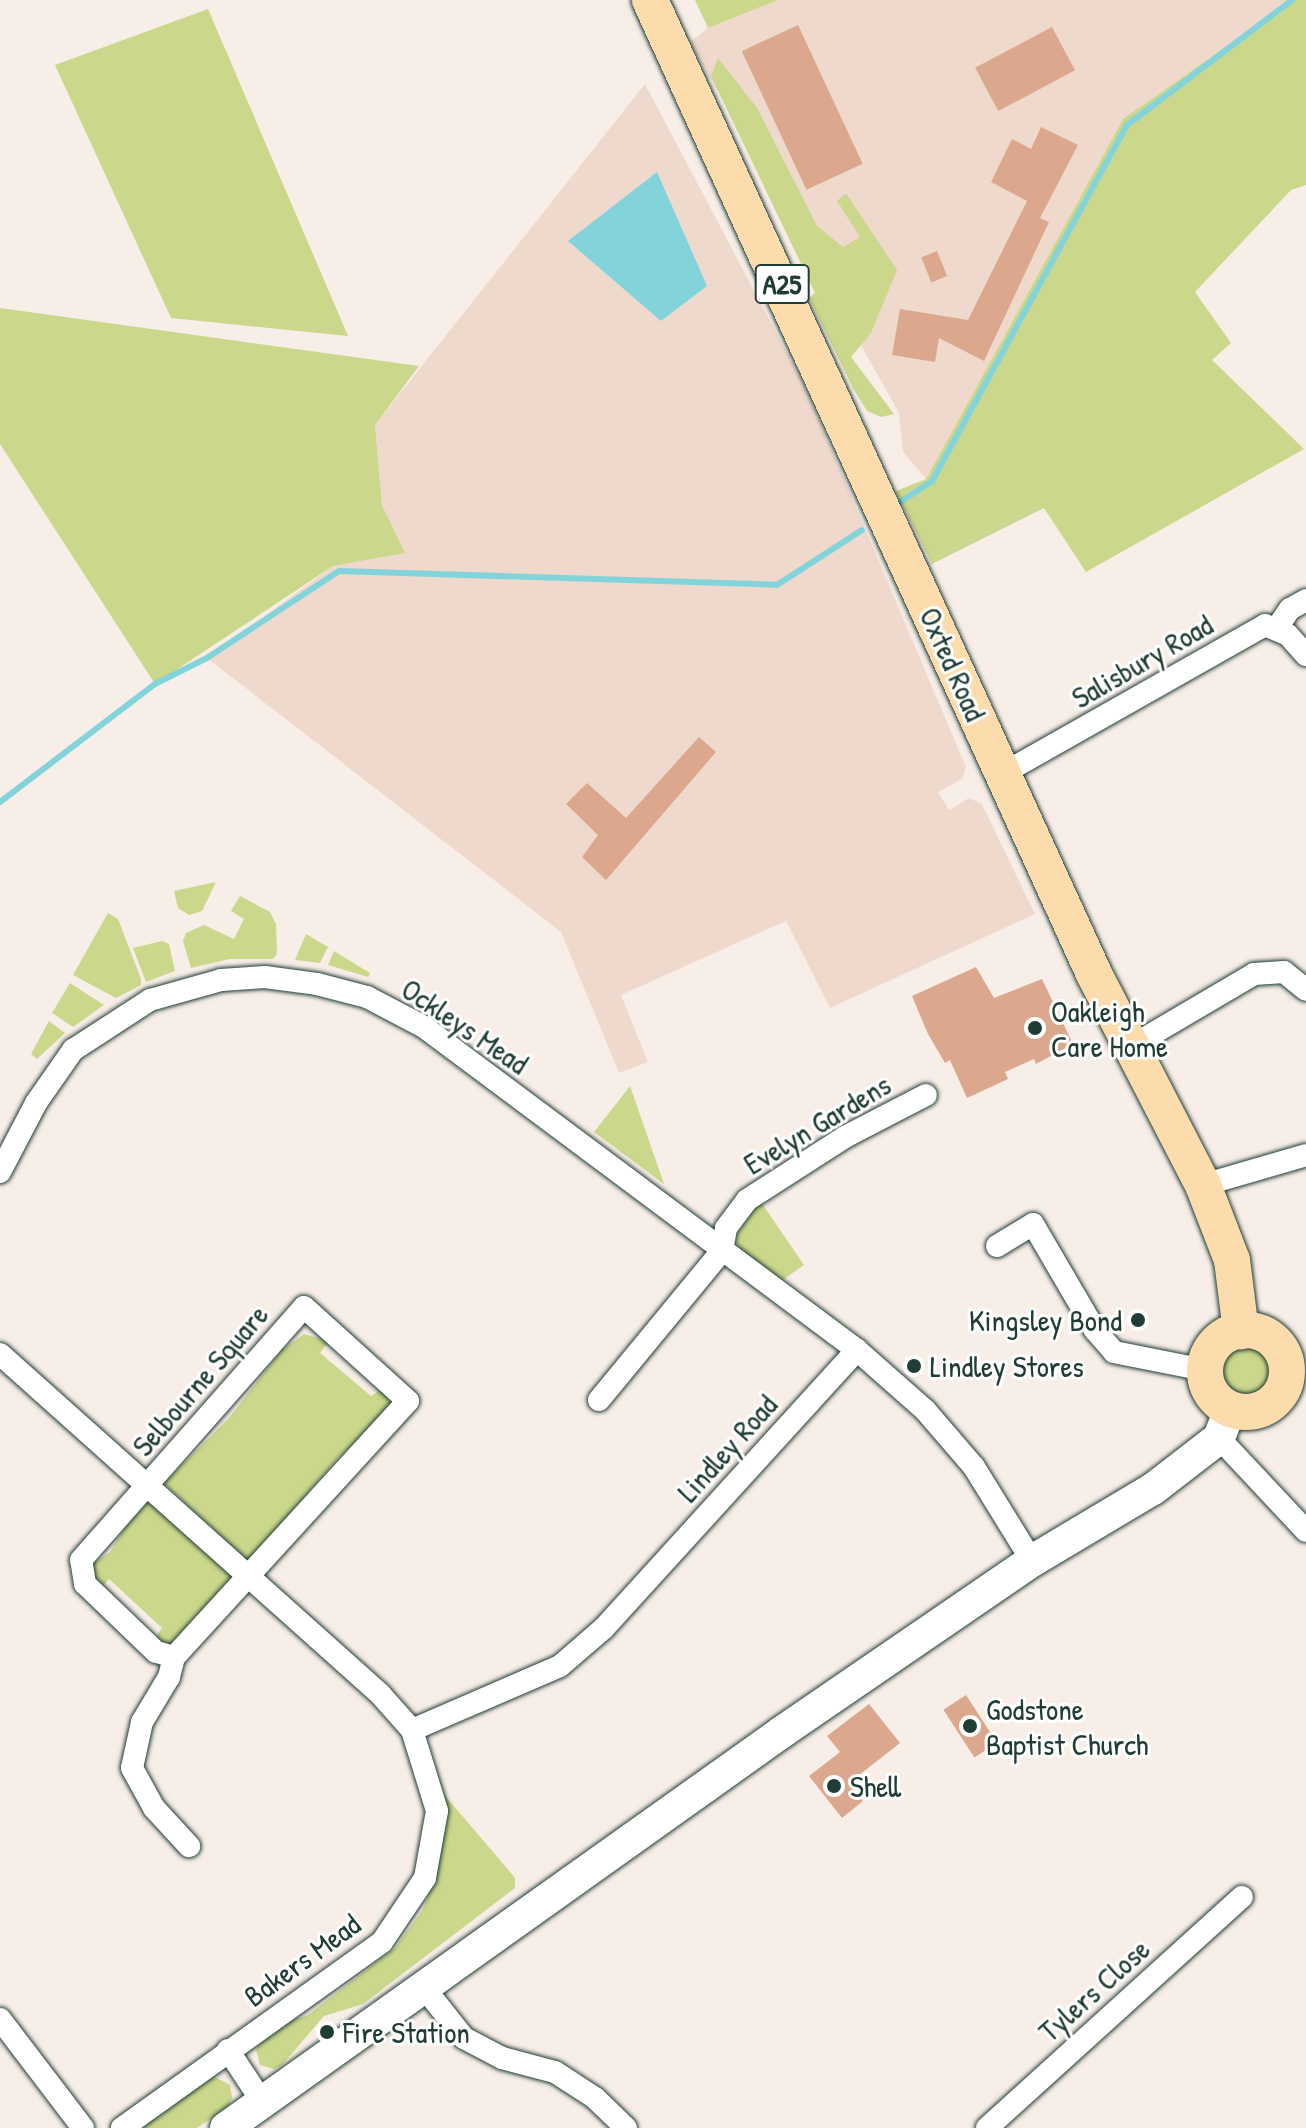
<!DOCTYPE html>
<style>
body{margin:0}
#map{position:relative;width:1306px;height:2128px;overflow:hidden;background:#f8eee8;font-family:"Patrick Hand",sans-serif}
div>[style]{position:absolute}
.built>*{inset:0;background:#efd9cd}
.green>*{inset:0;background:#cbd78b}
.round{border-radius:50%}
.water>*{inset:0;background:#83d4da}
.stream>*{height:6px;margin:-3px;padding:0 3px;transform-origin:3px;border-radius:3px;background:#83d4da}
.building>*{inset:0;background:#dba88e;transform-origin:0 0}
.roads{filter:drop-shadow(0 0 2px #1f3d34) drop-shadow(0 0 2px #1f3d34)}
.street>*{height:22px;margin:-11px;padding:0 11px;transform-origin:11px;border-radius:11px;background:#fff}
.secondary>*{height:32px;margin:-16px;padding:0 16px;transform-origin:16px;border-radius:16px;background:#fff}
.primary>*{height:36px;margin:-18px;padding:0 18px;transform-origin:18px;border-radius:18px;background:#fcdcac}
.primary>.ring{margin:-18px;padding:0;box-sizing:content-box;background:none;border:36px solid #fcdcac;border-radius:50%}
.dots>*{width:22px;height:22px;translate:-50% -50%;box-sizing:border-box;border:4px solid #fff;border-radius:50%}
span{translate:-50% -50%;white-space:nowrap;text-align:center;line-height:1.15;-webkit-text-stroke:6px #fff;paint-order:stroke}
.shield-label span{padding:2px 6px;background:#fff;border:2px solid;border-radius:6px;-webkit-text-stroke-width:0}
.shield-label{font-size:28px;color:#1f3d34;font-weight:700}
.street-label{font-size:30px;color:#1f3d34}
.poi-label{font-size:30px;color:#1f3d34}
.left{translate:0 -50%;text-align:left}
.right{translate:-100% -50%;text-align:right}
</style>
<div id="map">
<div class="built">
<div style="clip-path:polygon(778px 0,1292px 0,1123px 119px,926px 479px,903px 452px,899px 413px,690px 42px,708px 28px)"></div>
<div style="clip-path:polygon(645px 84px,805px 387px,966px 767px,962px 779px,938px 792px,949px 810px,969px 798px,982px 804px,1035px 914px,830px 1008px,786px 921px,621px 995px,648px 1062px,619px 1073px,561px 932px,207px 658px,333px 566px,404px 553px,382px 505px,375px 425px)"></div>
</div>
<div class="green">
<div style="clip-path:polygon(695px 0,778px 0,708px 28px)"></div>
<div style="clip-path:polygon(1292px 0,1306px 0,1306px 185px,1291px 190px,1195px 292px,1231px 343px,1212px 360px,1304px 449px,1086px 572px,1044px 508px,932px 564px,896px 491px,926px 479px,1123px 119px)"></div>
<div style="clip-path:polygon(208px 9px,348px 336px,171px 318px,55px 65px)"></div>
<div style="clip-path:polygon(718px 58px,757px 108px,817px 226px,843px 247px,860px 237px,837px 201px,846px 193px,897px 270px,871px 333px,851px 357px,894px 414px,881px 417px,867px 411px,853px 388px,809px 298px,815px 293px,711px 76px)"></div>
<div style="clip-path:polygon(0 308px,419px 366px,375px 425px,382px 505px,405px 553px,333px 566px,155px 684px,0 444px)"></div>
<div style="clip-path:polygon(216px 882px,202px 911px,189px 915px,178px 908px,174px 891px)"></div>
<div style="clip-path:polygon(240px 896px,270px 912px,276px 924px,277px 954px,273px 959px,230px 959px,191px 968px,183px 941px,186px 933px,204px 925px,234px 939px,244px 919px,231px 911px)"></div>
<div style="clip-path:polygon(108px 913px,118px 919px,141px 979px,141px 985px,116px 998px,73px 975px)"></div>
<div style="clip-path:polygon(306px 934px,328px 947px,320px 963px,295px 960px)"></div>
<div style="clip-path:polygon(162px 941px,169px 944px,175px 971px,146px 982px,133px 948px)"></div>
<div style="clip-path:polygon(334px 951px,370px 973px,368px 977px,328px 965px)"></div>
<div style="clip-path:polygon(70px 983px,104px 1005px,73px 1027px,52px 1013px)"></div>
<div style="clip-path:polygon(49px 1021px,65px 1033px,37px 1059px,31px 1054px)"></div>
<div style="clip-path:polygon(630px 1086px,664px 1184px,594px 1132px)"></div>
<div style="clip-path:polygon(759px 1199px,804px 1265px,781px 1281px,740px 1249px,735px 1238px)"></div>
<div style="clip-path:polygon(304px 1334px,329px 1341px,320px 1353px,371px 1396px,383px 1388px,392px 1408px,338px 1458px,248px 1562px,164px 1483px,228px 1419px,282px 1350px)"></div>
<div class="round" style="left:1218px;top:1343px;width:56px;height:56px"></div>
<div style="clip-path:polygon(151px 1501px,235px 1576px,170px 1646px,154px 1640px,162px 1628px,109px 1579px,101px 1588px,94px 1583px,92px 1564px,110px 1552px,137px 1507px)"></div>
<div style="clip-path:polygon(442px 1792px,515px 1878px,515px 1888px,363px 2004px,324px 2016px,282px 2065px,274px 2069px,260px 2065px,256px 2049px,277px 2025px,308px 2015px,395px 1948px,422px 1911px,434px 1881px)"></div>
<div style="clip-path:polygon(213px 2076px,230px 2085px,232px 2097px,229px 2106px,197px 2128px,135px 2128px)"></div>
</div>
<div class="water">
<div style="clip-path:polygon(657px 172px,707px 286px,661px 321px,568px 241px)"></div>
</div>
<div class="stream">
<div style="left:900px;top:502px;width:38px;rotate:-33deg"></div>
<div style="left:932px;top:481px;width:406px;rotate:-61.3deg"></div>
<div style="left:1127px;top:125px;width:207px;rotate:-37.1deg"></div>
<div style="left:0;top:802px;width:195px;rotate:-37.3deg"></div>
<div style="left:155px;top:684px;width:58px;rotate:-26.6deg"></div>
<div style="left:207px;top:658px;width:158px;rotate:-33.4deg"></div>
<div style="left:339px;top:571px;width:438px;rotate:1.8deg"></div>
<div style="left:777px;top:585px;width:101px;rotate:-32.9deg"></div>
</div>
<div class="building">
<div style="left:798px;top:25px;width:153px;height:62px;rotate:65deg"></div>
<div style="left:1052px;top:27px;width:49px;height:87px;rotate:62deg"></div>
<div style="clip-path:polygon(1041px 127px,1078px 145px,1040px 218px,1049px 222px,984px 361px,939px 338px,935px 362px,892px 355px,900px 309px,968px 320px,1027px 201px,991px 182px,1012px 139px,1031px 149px)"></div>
<div style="left:937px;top:251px;width:27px;height:17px;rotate:68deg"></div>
<div style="clip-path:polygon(699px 737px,716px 752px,606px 880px,582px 857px,598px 835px,566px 804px,587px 783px,626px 818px)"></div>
<div style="clip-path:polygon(976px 967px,994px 998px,1042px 979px,1073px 1044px,1036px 1064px,1034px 1059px,1005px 1072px,1008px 1079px,967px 1098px,950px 1060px,945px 1063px,928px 1034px,912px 996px)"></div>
<div style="left:966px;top:1695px;width:57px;height:27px;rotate:57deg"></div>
<div style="clip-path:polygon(869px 1704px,900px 1743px,849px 1783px,863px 1801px,842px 1818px,809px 1776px,840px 1752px,827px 1736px)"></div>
</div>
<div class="roads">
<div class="street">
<div style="left:1277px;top:628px;width:23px;rotate:-56deg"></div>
<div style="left:1290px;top:609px;width:18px;rotate:-29deg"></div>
<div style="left:1002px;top:774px;width:302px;rotate:-29.5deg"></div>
<div style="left:1265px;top:625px;width:25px;rotate:23deg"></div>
<div style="left:1288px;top:635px;width:27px;rotate:48deg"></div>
<div style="left:1130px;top:1047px;width:144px;rotate:-30.5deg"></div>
<div style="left:1254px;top:974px;width:30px;rotate:-4deg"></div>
<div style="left:1284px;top:972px;width:28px;rotate:39deg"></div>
<div style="left:0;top:1172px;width:78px;rotate:-62.4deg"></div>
<div style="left:36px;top:1103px;width:65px;rotate:-55.1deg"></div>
<div style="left:73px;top:1050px;width:92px;rotate:-33deg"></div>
<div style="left:150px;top:1000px;width:74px;rotate:-15.7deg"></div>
<div style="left:221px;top:980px;width:44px;rotate:-3.9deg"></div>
<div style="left:265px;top:977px;width:52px;rotate:7.7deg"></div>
<div style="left:317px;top:984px;width:52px;rotate:14.6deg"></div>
<div style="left:367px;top:997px;width:64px;rotate:27.8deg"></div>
<div style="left:424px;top:1027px;width:540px;rotate:36.72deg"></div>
<div style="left:1203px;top:1185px;width:107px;rotate:-16.2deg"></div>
<div style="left:997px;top:1246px;width:42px;rotate:-31.4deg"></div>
<div style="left:1033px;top:1224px;width:123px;rotate:59.7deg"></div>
<div style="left:1095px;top:1330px;width:29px;rotate:49deg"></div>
<div style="left:1114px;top:1352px;width:93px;rotate:11.2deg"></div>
<div style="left:304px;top:1307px;width:140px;rotate:42.1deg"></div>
<div style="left:408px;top:1401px;width:347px;rotate:132.4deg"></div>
<div style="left:174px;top:1657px;width:19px;rotate:-164deg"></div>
<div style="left:156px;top:1652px;width:98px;rotate:-136.2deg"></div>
<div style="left:85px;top:1584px;width:24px;rotate:-99deg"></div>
<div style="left:81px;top:1560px;width:337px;rotate:-48.6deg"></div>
<div style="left:0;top:1354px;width:510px;rotate:41.82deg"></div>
<div style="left:380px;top:1694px;width:48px;rotate:48.4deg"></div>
<div style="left:412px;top:1730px;width:85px;rotate:72.8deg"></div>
<div style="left:437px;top:1811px;width:68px;rotate:100.2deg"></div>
<div style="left:425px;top:1878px;width:77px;rotate:123.9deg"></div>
<div style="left:382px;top:1942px;width:320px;rotate:144.4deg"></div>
<div style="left:599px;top:1400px;width:193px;rotate:-50.5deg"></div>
<div style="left:722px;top:1251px;width:23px;rotate:-80deg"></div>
<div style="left:726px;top:1228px;width:35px;rotate:-53deg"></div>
<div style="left:747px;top:1200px;width:117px;rotate:-32.7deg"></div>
<div style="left:845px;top:1137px;width:91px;rotate:-27.4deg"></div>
<div style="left:1219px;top:1438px;width:127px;rotate:46.9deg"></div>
<div style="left:174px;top:1657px;width:21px;rotate:104deg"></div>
<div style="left:169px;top:1677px;width:52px;rotate:121deg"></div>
<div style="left:142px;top:1722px;width:47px;rotate:102.3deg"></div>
<div style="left:132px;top:1768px;width:46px;rotate:61.2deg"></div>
<div style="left:154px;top:1808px;width:52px;rotate:47.4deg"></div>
<div style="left:412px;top:1730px;width:161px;rotate:-23.4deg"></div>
<div style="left:560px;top:1666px;width:58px;rotate:-40.8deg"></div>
<div style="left:604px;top:1628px;width:376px;rotate:-47.7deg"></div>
<div style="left:857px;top:1350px;width:91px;rotate:41.4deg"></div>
<div style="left:925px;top:1410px;width:75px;rotate:49.3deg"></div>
<div style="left:974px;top:1467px;width:110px;rotate:58.3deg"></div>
<div style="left:422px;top:1985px;width:68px;rotate:51.6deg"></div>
<div style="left:464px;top:2038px;width:43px;rotate:27.8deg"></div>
<div style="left:502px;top:2058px;width:55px;rotate:14.8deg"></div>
<div style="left:555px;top:2072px;width:48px;rotate:33deg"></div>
<div style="left:595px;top:2098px;width:43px;rotate:44.1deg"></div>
<div style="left:0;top:2019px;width:137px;rotate:52.7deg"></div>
<div style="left:228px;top:2050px;width:64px;rotate:56.6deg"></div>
<div style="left:987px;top:2128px;width:344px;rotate:-42.2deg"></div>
</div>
<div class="secondary">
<div style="left:226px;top:2128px;width:683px;rotate:-35.46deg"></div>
<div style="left:782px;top:1732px;width:303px;rotate:-34.4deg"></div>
<div style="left:1032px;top:1561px;width:141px;rotate:-30.8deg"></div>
<div style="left:1153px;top:1489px;width:83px;rotate:-37.7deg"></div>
<div style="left:1219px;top:1438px;width:31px;rotate:-69deg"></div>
</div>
<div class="primary">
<div style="left:650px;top:0;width:1070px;rotate:65.49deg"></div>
<div style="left:1094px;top:974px;width:237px;rotate:62.7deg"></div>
<div style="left:1203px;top:1185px;width:80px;rotate:68.9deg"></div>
<div style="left:1232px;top:1260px;width:72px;rotate:82.8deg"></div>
<div class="ring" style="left:1205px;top:1330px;width:46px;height:46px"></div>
</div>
</div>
<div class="dots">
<div style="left:1035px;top:1028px;background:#1f3d34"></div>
<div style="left:1138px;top:1320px;background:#1f3d34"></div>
<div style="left:914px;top:1366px;background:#1f3d34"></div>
<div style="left:970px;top:1726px;background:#1f3d34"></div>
<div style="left:834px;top:1786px;background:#1f3d34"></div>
<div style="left:327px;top:2032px;background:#1f3d34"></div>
</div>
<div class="shield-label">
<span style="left:782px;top:284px">A25</span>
</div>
<div class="street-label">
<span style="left:1142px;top:661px;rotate:-30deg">Salisbury Road</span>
<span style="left:953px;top:664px;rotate:66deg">Oxted Road</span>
<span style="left:465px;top:1026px;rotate:34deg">Ockleys Mead</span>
<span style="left:817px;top:1124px;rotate:-31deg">Evelyn Gardens</span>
<span style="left:200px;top:1380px;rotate:-49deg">Selbourne Square</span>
<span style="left:727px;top:1448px;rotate:-48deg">Lindley Road</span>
<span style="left:302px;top:1960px;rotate:-36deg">Bakers Mead</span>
<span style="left:1094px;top:1990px;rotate:-42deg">Tylers Close</span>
</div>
<div class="poi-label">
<span class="left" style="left:1051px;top:1028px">Oakleigh<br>Care Home</span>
<span class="right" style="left:1122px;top:1320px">Kingsley Bond</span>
<span class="left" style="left:930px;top:1366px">Lindley Stores</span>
<span class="left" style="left:986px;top:1726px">Godstone<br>Baptist Church</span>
<span class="left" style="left:850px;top:1786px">Shell</span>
<span class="left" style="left:343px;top:2032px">Fire Station</span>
</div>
</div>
